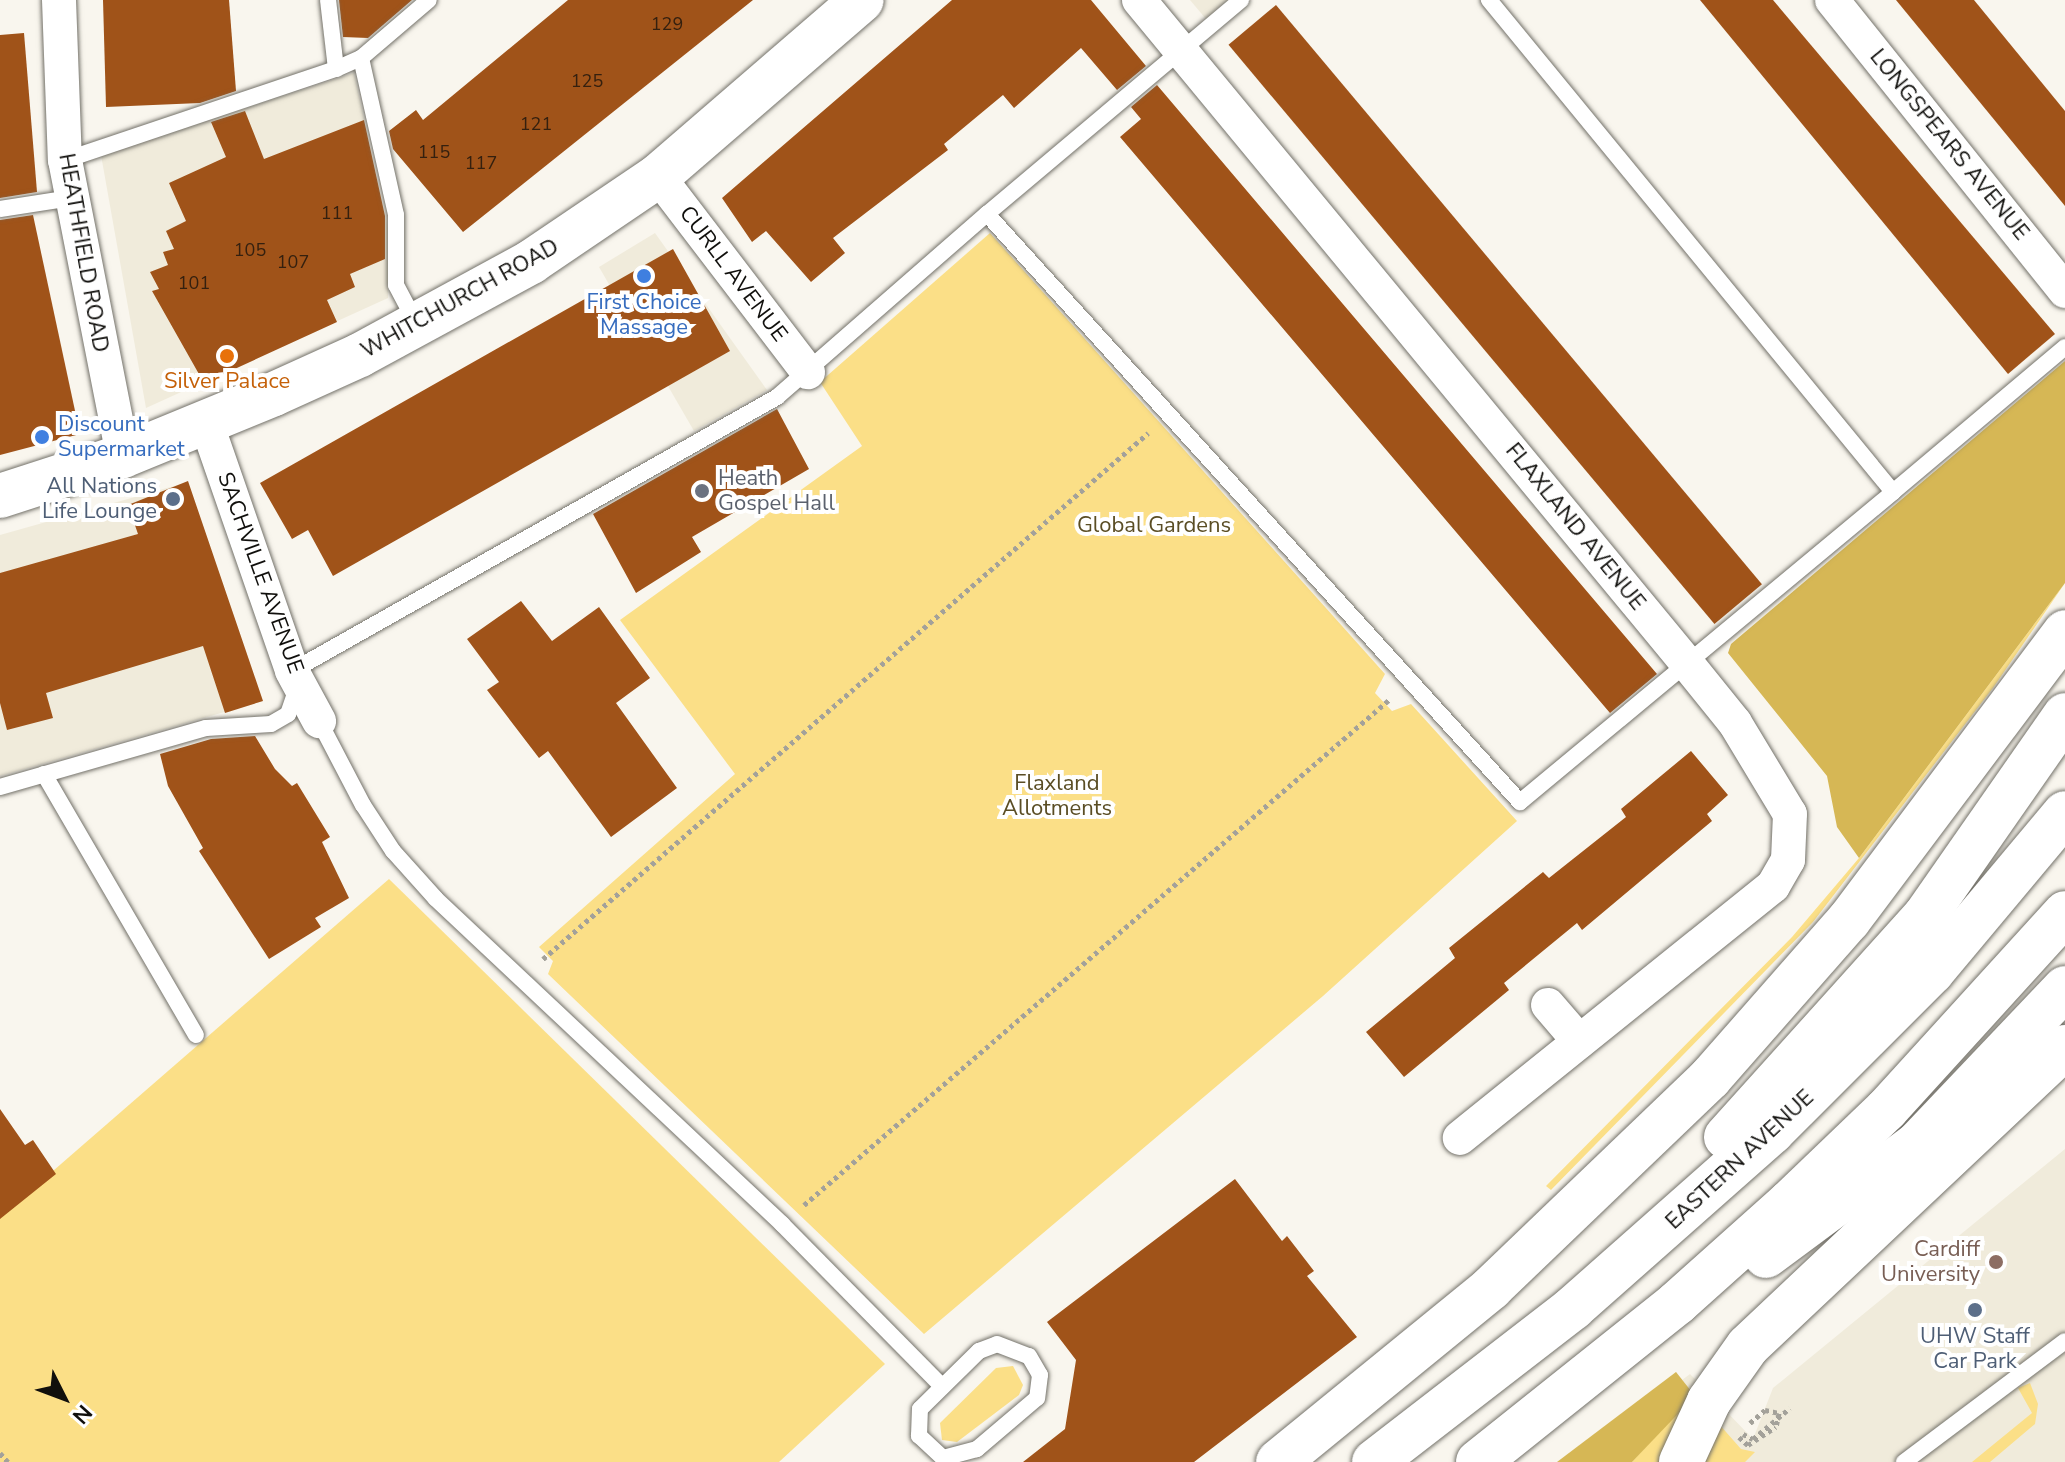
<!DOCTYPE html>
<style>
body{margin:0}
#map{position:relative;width:2065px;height:1462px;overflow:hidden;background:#f9f6ee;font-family:"Nunito Sans",sans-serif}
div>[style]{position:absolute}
.built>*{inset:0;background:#f0ebdb}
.green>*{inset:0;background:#fbdf87}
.forest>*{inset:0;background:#d6b755}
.building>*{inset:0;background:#a05319;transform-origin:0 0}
.path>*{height:5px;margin-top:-2.5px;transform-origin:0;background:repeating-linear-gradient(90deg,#a3a19a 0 4px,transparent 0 8px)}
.roads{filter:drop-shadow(0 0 2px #737169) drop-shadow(0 0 2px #737169)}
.service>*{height:16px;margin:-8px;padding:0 8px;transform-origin:8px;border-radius:8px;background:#fff}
.minor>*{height:34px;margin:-17px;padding:0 17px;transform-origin:17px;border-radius:17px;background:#fff}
.primary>*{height:44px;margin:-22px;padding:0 22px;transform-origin:22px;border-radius:22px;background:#fff}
.trunk>*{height:44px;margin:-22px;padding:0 22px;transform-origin:22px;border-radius:22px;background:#fff}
.path-bridge>*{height:5px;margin-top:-2.5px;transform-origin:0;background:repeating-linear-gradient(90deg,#a3a19a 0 4px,transparent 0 8px)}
.dots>*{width:22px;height:22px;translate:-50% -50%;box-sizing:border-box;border:4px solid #fff;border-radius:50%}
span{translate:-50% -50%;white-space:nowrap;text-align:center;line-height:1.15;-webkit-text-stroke:8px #fff;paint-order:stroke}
.number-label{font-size:18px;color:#34200f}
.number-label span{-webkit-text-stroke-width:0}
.street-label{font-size:22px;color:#100f0c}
.shop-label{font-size:22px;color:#366cbe}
.left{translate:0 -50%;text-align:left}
.food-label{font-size:22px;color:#c56008}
.worship-label{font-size:22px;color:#5b616d}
.service-label{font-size:22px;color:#4e5e75}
.right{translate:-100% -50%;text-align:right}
.park-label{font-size:22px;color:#5a4d24}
.education-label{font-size:22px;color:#785e54}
.north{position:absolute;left:24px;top:1358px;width:80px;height:80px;-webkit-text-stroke:6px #fff;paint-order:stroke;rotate:132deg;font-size:22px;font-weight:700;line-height:32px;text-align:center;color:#100f0c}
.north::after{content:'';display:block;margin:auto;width:28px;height:36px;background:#100f0c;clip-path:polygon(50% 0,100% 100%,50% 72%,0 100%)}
</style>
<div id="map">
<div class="built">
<div style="clip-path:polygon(1190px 0,1229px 0,1206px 19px)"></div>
<div style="clip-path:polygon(354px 73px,388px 228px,388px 298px,146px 408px,101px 155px)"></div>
<div style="clip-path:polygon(655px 233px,767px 390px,694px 431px,599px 267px)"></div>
<div style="clip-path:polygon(181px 484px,190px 488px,263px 701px,0 776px,0 535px)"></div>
<div style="clip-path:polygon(2065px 1149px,2065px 1462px,1577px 1462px,1676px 1372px,1682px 1380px,1690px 1374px,1753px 1439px,1773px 1388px)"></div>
</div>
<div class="green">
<div style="clip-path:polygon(990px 233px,1385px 674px,1375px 693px,1392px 711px,1411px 704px,1517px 821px,1323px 996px,924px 1334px,548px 974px,553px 961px,539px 947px,735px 774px,620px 620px,862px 446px,820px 382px)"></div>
<div style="clip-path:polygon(2065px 583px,1993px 688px,1813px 922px,1551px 1190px,1546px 1186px,1792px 937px,1859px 858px)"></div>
<div style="clip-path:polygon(389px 879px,885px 1364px,779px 1462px,0 1462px,0 1217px)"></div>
<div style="clip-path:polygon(1013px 1366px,1023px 1385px,1019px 1395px,957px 1442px,942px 1440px,940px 1423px,996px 1368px)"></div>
<div style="clip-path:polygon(2030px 1383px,2038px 1404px,2035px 1424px,1990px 1462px,1972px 1462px,2032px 1413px,2018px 1388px)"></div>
<div style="clip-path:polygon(1695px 1396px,1660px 1462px,1632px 1462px,1682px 1406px)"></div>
<div style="clip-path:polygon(1719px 1424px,1741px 1449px,1755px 1452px,1745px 1462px,1701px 1462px)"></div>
</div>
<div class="forest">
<div style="clip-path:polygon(2065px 361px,2065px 583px,1859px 858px,1837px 827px,1827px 776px,1728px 653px,1731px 644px)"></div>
<div style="clip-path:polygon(1676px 1372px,1695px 1396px,1632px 1462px,1557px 1462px)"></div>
</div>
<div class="building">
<div style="clip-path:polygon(103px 0,229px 0,236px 91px,200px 103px,106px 107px)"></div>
<div style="clip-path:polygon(339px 0,412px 0,368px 38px,343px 37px)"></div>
<div style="clip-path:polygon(568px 0,753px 0,463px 232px,393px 149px,389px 131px,416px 110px,423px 120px)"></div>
<div style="clip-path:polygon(952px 0,1091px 0,1146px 66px,1117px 90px,1081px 48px,1014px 108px,1003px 95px,944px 144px,948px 150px,833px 238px,845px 253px,811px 282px,766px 231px,752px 242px,722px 198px)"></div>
<div style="clip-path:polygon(1700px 0,1773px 0,2055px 334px,2008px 374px)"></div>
<div style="clip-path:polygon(1896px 0,1974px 0,2065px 111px,2065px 206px)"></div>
<div style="left:1276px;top:5px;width:756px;height:62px;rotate:50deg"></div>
<div style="clip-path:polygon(24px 33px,37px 192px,0 198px,0 35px)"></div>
<div style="clip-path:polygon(1157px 85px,1657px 674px,1610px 713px,1120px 137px,1141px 119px,1131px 107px)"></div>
<div style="clip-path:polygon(245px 111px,264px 159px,364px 120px,385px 216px,385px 259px,350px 274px,355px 287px,327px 300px,337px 322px,204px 383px,152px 291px,159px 289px,150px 272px,168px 265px,163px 252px,174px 249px,166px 231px,186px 221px,169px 183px,226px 157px,211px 122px)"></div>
<div style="clip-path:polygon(33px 215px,80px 434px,0 455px,0 220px)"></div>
<div style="clip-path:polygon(673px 249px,730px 351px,333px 576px,308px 530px,292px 539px,260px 483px)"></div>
<div style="clip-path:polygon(777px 409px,809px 469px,692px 537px,701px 552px,636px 593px,593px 514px)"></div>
<div style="clip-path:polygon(188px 481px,263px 701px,225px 713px,203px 646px,46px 693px,53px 718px,7px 730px,0 703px,0 573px,138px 534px,128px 505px)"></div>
<div style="clip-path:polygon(521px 601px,552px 641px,599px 607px,650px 678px,616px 703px,677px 788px,611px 837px,548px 751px,539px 758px,487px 690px,499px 682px,467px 639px)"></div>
<div style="clip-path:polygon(255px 736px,275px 769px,292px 786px,297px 783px,330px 837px,322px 842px,349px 898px,315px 918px,321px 927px,269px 959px,199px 851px,203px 848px,168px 786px,160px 754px,211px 739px)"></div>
<div style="clip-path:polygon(1691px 751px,1728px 795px,1707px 814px,1712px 821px,1582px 930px,1577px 923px,1504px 983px,1509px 990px,1404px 1077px,1366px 1032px,1455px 958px,1449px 948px,1543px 872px,1549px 878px,1626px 817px,1621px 809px)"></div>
<div style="clip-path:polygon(0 1109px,25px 1145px,33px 1140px,56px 1174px,0 1219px)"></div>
<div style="clip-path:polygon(1235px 1179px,1282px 1241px,1287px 1236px,1314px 1271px,1307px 1276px,1357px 1337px,1194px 1462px,1023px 1462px,1065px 1429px,1076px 1360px,1047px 1322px)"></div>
</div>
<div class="path">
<div style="left:543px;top:959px;width:802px;rotate:-41deg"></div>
<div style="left:804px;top:1205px;width:774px;rotate:-40.81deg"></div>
<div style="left:1750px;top:1423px;width:20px;rotate:-41deg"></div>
<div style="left:1743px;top:1434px;width:11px;rotate:27deg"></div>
<div style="left:1753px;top:1439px;width:48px;rotate:-40deg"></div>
<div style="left:1739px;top:1437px;width:12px;rotate:42deg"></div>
<div style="left:1748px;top:1445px;width:33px;rotate:-33deg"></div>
<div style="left:0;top:1453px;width:12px;rotate:48deg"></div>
</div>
<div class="roads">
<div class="service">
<div style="left:1241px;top:0;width:332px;rotate:139.9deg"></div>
<div style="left:987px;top:214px;width:794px;rotate:47.81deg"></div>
<div style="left:1520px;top:802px;width:485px;rotate:-39.7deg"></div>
<div style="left:1893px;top:492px;width:637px;rotate:-129.39deg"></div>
<div style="left:361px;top:58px;width:161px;rotate:77.4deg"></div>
<div style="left:396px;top:215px;width:70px;rotate:90deg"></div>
<div style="left:396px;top:285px;width:43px;rotate:62.2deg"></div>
<div style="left:336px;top:69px;width:27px;rotate:-24deg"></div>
<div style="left:361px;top:58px;width:89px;rotate:-40.5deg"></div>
<div style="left:65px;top:160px;width:286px;rotate:-18.6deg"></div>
<div style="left:336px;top:69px;width:69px;rotate:-96.6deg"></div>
<div style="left:0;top:209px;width:72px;rotate:-8.8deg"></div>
<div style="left:1893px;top:492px;width:225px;rotate:-40.1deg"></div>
<div style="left:292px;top:671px;width:557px;rotate:-29.46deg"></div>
<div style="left:777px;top:397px;width:279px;rotate:-41.1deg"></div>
<div style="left:319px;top:721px;width:95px;rotate:62.4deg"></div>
<div style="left:363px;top:805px;width:55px;rotate:56.9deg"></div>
<div style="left:393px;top:851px;width:64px;rotate:48.1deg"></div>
<div style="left:436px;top:899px;width:475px;rotate:43.2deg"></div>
<div style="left:782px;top:1224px;width:228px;rotate:45.4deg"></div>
<div style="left:44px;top:774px;width:302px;rotate:59.8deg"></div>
<div style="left:0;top:787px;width:214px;rotate:-16deg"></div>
<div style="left:206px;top:728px;width:65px;rotate:-3.5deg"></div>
<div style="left:271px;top:724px;width:20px;rotate:-30deg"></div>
<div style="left:288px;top:714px;width:31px;rotate:-71deg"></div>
<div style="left:997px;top:1344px;width:34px;rotate:21deg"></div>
<div style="left:1029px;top:1356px;width:22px;rotate:60deg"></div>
<div style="left:1040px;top:1375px;width:23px;rotate:97deg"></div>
<div style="left:1037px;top:1398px;width:79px;rotate:139.6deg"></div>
<div style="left:977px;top:1449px;width:35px;rotate:165deg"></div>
<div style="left:943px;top:1458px;width:33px;rotate:-137deg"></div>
<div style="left:919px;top:1436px;width:27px;rotate:-88deg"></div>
<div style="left:920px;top:1409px;width:83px;rotate:-44.5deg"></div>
<div style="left:979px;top:1351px;width:19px;rotate:-21deg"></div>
<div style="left:1904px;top:1462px;width:201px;rotate:-36.9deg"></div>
</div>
<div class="minor">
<div style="left:59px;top:0;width:160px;rotate:87.9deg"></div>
<div style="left:65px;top:160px;width:302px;rotate:78.9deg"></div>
<div style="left:1139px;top:0;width:857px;rotate:50.44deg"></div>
<div style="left:1685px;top:661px;width:80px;rotate:51.1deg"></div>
<div style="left:1735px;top:723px;width:106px;rotate:58.9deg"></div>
<div style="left:1790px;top:814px;width:46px;rotate:92.5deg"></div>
<div style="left:1788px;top:860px;width:30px;rotate:120deg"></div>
<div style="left:1773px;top:886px;width:402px;rotate:141.2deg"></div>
<div style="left:1832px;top:0;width:373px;rotate:51.3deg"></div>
<div style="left:658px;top:176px;width:247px;rotate:52.6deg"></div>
<div style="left:206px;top:422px;width:263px;rotate:70.9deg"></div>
<div style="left:292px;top:671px;width:57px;rotate:61.6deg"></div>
<div style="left:1548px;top:1005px;width:48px;rotate:49.3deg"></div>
</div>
<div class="primary">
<div style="left:0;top:496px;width:129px;rotate:-18deg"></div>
<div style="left:123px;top:456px;width:163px;rotate:-22.3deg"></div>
<div style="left:274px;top:394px;width:94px;rotate:-24.4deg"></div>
<div style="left:360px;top:355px;width:195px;rotate:-28.5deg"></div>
<div style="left:531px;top:262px;width:153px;rotate:-34.1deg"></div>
<div style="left:658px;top:176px;width:269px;rotate:-40.8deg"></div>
</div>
<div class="trunk">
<div style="left:1726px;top:1137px;width:297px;rotate:-48deg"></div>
<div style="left:1925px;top:916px;width:245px;rotate:-55.1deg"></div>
<div style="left:1766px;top:1256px;width:188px;rotate:-36.6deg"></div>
<div style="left:1917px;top:1144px;width:215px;rotate:-46.5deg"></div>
<div style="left:1278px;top:1462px;width:275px;rotate:-39.2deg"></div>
<div style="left:1491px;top:1288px;width:303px;rotate:-43.8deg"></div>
<div style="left:1710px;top:1078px;width:210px;rotate:-48.7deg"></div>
<div style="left:1849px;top:920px;width:360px;rotate:-53.1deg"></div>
<div style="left:1374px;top:1462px;width:252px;rotate:-37.7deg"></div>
<div style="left:1573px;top:1308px;width:266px;rotate:-41.5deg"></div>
<div style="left:1772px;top:1132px;width:226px;rotate:-45deg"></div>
<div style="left:1932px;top:972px;width:207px;rotate:-50.1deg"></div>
<div style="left:1478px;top:1462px;width:255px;rotate:-38.6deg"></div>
<div style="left:1677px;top:1303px;width:152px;rotate:-41.8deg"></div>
<div style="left:1790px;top:1202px;width:133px;rotate:-43.8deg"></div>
<div style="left:1886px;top:1110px;width:266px;rotate:-47.7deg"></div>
<div style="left:1681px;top:1462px;width:67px;rotate:-65.3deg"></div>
<div style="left:1709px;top:1401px;width:67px;rotate:-54.7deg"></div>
<div style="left:1748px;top:1346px;width:436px;rotate:-43.3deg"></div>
</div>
</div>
<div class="path-bridge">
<div style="left:1765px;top:1410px;width:14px;rotate:12deg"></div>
<div style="left:1779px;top:1413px;width:14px;rotate:102deg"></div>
</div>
<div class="dots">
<div style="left:644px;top:276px;background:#3f7fe0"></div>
<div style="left:227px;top:356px;background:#e8710a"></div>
<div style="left:42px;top:437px;background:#3f7fe0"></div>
<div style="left:702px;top:491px;background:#6b7280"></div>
<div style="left:173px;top:499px;background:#5c6f8a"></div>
<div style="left:1996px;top:1262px;background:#8d6e63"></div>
<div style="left:1975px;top:1310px;background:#5c6f8a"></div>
</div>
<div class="number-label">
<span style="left:667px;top:24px">129</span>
<span style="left:587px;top:81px">125</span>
<span style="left:536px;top:124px">121</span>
<span style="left:434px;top:152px">115</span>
<span style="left:481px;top:163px">117</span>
<span style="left:337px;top:213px">111</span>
<span style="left:250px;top:250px">105</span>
<span style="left:293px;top:262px">107</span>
<span style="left:194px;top:283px">101</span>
</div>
<div class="street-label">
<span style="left:1949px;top:145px;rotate:51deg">LONGSPEARS AVENUE</span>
<span style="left:83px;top:253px;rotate:80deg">HEATHFIELD ROAD</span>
<span style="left:733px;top:274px;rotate:53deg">CURLL AVENUE</span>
<span style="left:460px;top:299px;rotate:-29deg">WHITCHURCH ROAD</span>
<span style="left:1575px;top:527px;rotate:51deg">FLAXLAND AVENUE</span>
<span style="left:260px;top:573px;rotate:70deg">SACHVILLE AVENUE</span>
<span style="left:1740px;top:1160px;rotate:-43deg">EASTERN AVENUE</span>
</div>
<div class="shop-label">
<span style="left:644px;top:315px">First Choice<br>Massage</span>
<span class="left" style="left:58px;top:437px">Discount<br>Supermarket</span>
</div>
<div class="food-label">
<span style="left:227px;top:382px">Silver Palace</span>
</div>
<div class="worship-label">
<span class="left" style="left:718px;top:491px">Heath<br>Gospel Hall</span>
</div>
<div class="service-label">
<span class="right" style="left:157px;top:499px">All Nations<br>Life Lounge</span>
<span style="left:1975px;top:1349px">UHW Staff<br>Car Park</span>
</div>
<div class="park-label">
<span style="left:1154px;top:526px">Global Gardens</span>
<span style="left:1057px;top:796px">Flaxland<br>Allotments</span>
</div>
<div class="education-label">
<span class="right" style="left:1980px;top:1262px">Cardiff<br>University</span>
</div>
<div class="north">N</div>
</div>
